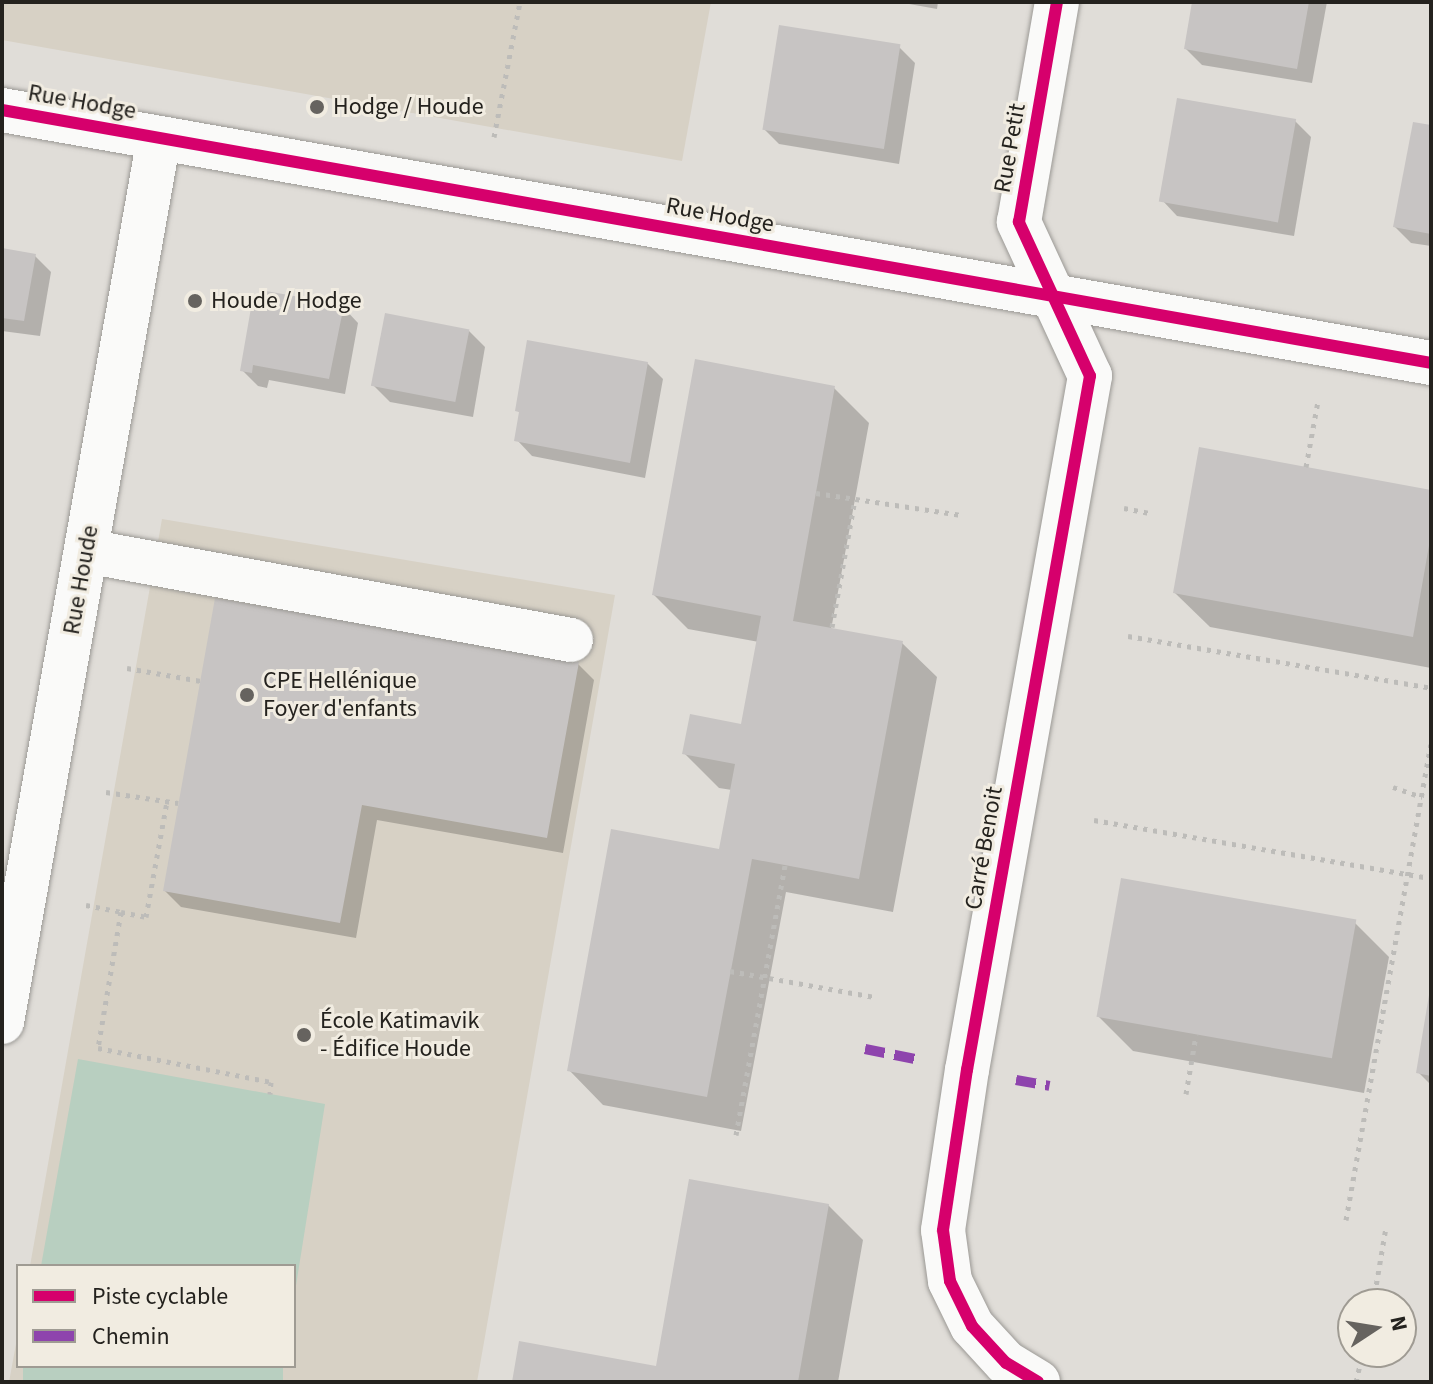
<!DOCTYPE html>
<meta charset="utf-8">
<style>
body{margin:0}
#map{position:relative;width:1433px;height:1384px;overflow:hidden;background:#e0ddd8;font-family:"Source Sans 3",sans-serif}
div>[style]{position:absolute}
.built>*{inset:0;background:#d7d1c5}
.green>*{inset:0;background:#b8cfc0;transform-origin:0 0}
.shadow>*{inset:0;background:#0003}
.building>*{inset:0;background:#c7c4c3;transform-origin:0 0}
.path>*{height:5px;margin-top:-2.5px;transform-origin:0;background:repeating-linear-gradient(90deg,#bdbcb9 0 4px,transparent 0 10px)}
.roads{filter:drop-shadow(0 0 2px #9b9995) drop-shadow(0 0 2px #9b9995)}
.minor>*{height:44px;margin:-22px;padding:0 22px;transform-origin:22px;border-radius:22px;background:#fafaf9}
.quiet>*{height:10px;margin-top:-5px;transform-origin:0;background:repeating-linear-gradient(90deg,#8e44ad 0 20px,transparent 0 30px)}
.cycleway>*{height:12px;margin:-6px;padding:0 6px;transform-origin:6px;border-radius:6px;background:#d6006c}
.dots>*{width:22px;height:22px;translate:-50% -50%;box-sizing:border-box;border:4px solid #f1ece1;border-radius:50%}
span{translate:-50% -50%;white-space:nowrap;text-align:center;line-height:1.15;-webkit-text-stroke:6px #f1ece1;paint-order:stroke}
.street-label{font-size:24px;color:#24221e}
.poi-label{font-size:24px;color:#24221e}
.left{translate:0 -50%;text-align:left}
.frame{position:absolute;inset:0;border:4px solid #24221e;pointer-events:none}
.legend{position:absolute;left:16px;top:1264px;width:280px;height:104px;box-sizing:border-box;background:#f1ece1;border:2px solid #9f9b93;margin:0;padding:10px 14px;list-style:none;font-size:24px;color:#24221e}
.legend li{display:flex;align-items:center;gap:16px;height:40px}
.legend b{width:40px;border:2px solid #9f9b93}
.north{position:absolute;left:1337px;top:1288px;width:80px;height:80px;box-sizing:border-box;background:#f1ece1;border:2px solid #9f9b93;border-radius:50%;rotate:78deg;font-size:22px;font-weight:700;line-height:32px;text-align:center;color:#24221e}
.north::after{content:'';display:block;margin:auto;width:28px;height:36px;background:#66635f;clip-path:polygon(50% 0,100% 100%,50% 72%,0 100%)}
</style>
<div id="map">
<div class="built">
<div style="clip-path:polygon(2px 2px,711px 2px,682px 161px,2px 40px)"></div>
<div style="clip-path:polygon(162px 519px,615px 595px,477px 1382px,9px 1382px,18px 1333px,18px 1366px,294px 1366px,294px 1266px,30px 1266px)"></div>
</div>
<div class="green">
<div style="clip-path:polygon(78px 1059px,325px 1104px,294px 1298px,294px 1266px,41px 1266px)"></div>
<div style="left:23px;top:1366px;width:260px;height:16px"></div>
</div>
<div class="shadow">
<div style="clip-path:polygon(898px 2px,938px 2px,937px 9px)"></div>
<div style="clip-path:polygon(1194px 2px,1327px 2px,1312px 83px,1202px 65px,1186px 49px)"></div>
<div style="clip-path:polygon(899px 47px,915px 63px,899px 164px,779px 144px,763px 128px)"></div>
<div style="clip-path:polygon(1295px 121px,1311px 137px,1294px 236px,1177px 216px,1162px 200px)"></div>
<div style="clip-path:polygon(1431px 127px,1431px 246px,1411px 243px,1395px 227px)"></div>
<div style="clip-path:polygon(2px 250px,35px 256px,51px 272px,40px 336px,2px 331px)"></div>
<div style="clip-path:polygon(343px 307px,358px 323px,345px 394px,269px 380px,267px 388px,258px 386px,242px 370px)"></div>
<div style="clip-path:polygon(469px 331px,485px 347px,473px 417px,390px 402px,374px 386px)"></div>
<div style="clip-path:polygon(647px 363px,663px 379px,645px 478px,532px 456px,517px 440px,521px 414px,517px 410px)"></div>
<div style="clip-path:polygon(834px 388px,869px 423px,831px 630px,902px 643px,937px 677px,893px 912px,786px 892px,741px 1131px,603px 1105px,569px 1070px,721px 851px,732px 790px,719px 788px,684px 753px,743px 726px,759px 642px,688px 629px,654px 595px)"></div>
<div style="clip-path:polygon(1431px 492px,1431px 668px,1210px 627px,1175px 593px)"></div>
<div style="clip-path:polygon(578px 664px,594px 680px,563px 853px,377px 820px,356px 938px,181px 907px,165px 891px)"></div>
<div style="clip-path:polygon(1355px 923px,1389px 957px,1364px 1093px,1133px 1051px,1098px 1016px)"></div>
<div style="clip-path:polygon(1431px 998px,1431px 1085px,1418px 1072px)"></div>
<div style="clip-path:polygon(828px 1205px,863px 1240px,838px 1382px,514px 1382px,658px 1368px)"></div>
</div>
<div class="building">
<div style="clip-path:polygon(1192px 2px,1309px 2px,1297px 69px,1184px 49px)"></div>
<div style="left:779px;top:25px;width:123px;height:106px;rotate:9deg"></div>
<div style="left:1177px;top:98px;width:121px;height:105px;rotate:10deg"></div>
<div style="clip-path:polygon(1413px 122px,1431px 125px,1431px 234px,1393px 227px)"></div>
<div style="clip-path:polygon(2px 248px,36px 254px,24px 321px,2px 318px)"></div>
<div style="clip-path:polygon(266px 291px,344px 305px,329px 379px,253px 365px,252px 373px,240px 371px,252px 302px,264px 304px)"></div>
<div style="left:385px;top:313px;width:86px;height:74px;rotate:11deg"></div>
<div style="clip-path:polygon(527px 340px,648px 362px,630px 463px,514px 441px,519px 412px,515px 411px)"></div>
<div style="clip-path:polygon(695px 359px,835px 386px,793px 621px,903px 641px,859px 879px,752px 859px,707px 1097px,567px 1071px,611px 829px,719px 849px,735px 764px,682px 754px,690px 714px,741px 724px,761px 616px,652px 595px)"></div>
<div style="clip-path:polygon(1199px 447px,1431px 490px,1431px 534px,1413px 637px,1173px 593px)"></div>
<div style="clip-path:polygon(215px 598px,579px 662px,547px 838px,362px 805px,340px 923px,163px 891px)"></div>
<div style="left:1121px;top:878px;width:239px;height:141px;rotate:10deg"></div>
<div style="clip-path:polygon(1429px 995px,1431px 995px,1431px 1076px,1416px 1073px)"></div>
<div style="clip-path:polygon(689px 1179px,829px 1204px,798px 1382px,512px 1382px,519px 1341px,656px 1366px)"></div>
</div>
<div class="path">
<div style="left:494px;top:137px;width:137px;rotate:-79.1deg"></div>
<div style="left:1306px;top:467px;width:67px;rotate:-79.7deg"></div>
<div style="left:816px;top:493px;width:147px;rotate:8.6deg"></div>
<div style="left:1124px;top:508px;width:26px;rotate:11deg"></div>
<div style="left:832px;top:627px;width:130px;rotate:-79.8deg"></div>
<div style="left:1128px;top:636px;width:307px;rotate:9.7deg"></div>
<div style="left:127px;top:668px;width:75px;rotate:10deg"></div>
<div style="left:1393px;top:787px;width:31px;rotate:19deg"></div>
<div style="left:106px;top:792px;width:73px;rotate:8.7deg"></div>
<div style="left:1094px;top:820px;width:342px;rotate:9.8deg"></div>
<div style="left:86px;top:905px;width:36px;rotate:11deg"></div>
<div style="left:121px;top:912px;width:138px;rotate:99.6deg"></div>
<div style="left:98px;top:1048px;width:176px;rotate:11.1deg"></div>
<div style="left:271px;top:1082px;width:12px;rotate:95deg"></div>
<div style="left:121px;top:912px;width:25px;rotate:11deg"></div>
<div style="left:146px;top:917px;width:118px;rotate:-79.7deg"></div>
<div style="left:730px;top:971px;width:147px;rotate:10.2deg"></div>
<div style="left:1186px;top:1094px;width:60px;rotate:-80.4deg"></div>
<div style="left:736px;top:1135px;width:274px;rotate:-79.7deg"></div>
<div style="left:1346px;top:1220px;width:483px;rotate:-79.9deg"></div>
<div style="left:1373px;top:1304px;width:78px;rotate:-80.4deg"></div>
<div style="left:1356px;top:1382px;width:31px;rotate:-77deg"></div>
</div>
<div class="roads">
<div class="minor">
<div style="left:2px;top:110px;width:1451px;rotate:10.04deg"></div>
<div style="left:86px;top:551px;width:493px;rotate:10.4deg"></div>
<div style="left:2px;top:1022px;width:898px;rotate:-79.93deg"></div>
<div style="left:1038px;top:1382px;width:37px;rotate:-149deg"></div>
<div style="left:1006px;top:1363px;width:50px;rotate:-132.6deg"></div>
<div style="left:972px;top:1326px;width:50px;rotate:-116.1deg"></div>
<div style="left:950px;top:1281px;width:51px;rotate:-97.8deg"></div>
<div style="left:943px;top:1230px;width:162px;rotate:-81.5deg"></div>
<div style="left:967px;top:1070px;width:705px;rotate:-79.95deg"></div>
<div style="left:1090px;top:376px;width:170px;rotate:-114.8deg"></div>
<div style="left:1019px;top:222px;width:223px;rotate:-80.2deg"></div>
</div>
</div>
<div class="quiet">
<div style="left:865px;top:1049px;width:51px;rotate:11.3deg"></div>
<div style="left:1016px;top:1080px;width:34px;rotate:10deg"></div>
</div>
<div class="cycleway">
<div style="left:2px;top:110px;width:1451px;rotate:10.04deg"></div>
<div style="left:1038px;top:1382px;width:37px;rotate:-149deg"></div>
<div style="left:1006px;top:1363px;width:50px;rotate:-132.6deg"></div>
<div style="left:972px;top:1326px;width:50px;rotate:-116.1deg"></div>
<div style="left:950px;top:1281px;width:51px;rotate:-97.8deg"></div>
<div style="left:943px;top:1230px;width:162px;rotate:-81.5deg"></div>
<div style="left:967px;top:1070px;width:705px;rotate:-79.95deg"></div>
<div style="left:1090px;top:376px;width:170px;rotate:-114.8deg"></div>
<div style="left:1019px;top:222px;width:223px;rotate:-80.2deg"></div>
</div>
<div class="dots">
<div style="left:317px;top:107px;background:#66635f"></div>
<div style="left:195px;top:301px;background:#66635f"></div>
<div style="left:247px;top:695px;background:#66635f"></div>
<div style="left:304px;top:1035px;background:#66635f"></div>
</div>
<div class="street-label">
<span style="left:82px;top:102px;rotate:10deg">Rue Hodge</span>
<span style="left:1010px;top:148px;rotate:-80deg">Rue Petit</span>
<span style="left:720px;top:215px;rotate:10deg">Rue Hodge</span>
<span style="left:81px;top:580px;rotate:-80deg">Rue Houde</span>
<span style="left:984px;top:848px;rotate:-80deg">Carré Benoit</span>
</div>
<div class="poi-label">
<span class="left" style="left:333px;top:107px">Hodge / Houde</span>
<span class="left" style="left:211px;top:301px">Houde / Hodge</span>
<span class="left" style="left:263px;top:695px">CPE Hellénique<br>Foyer d'enfants</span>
<span class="left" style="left:320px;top:1035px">École Katimavik<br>- Édifice Houde</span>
</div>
<div class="frame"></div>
<ul class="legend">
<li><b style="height:10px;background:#d6006c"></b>Piste cyclable</li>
<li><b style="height:10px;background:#8e44ad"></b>Chemin</li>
</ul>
<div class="north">N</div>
</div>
